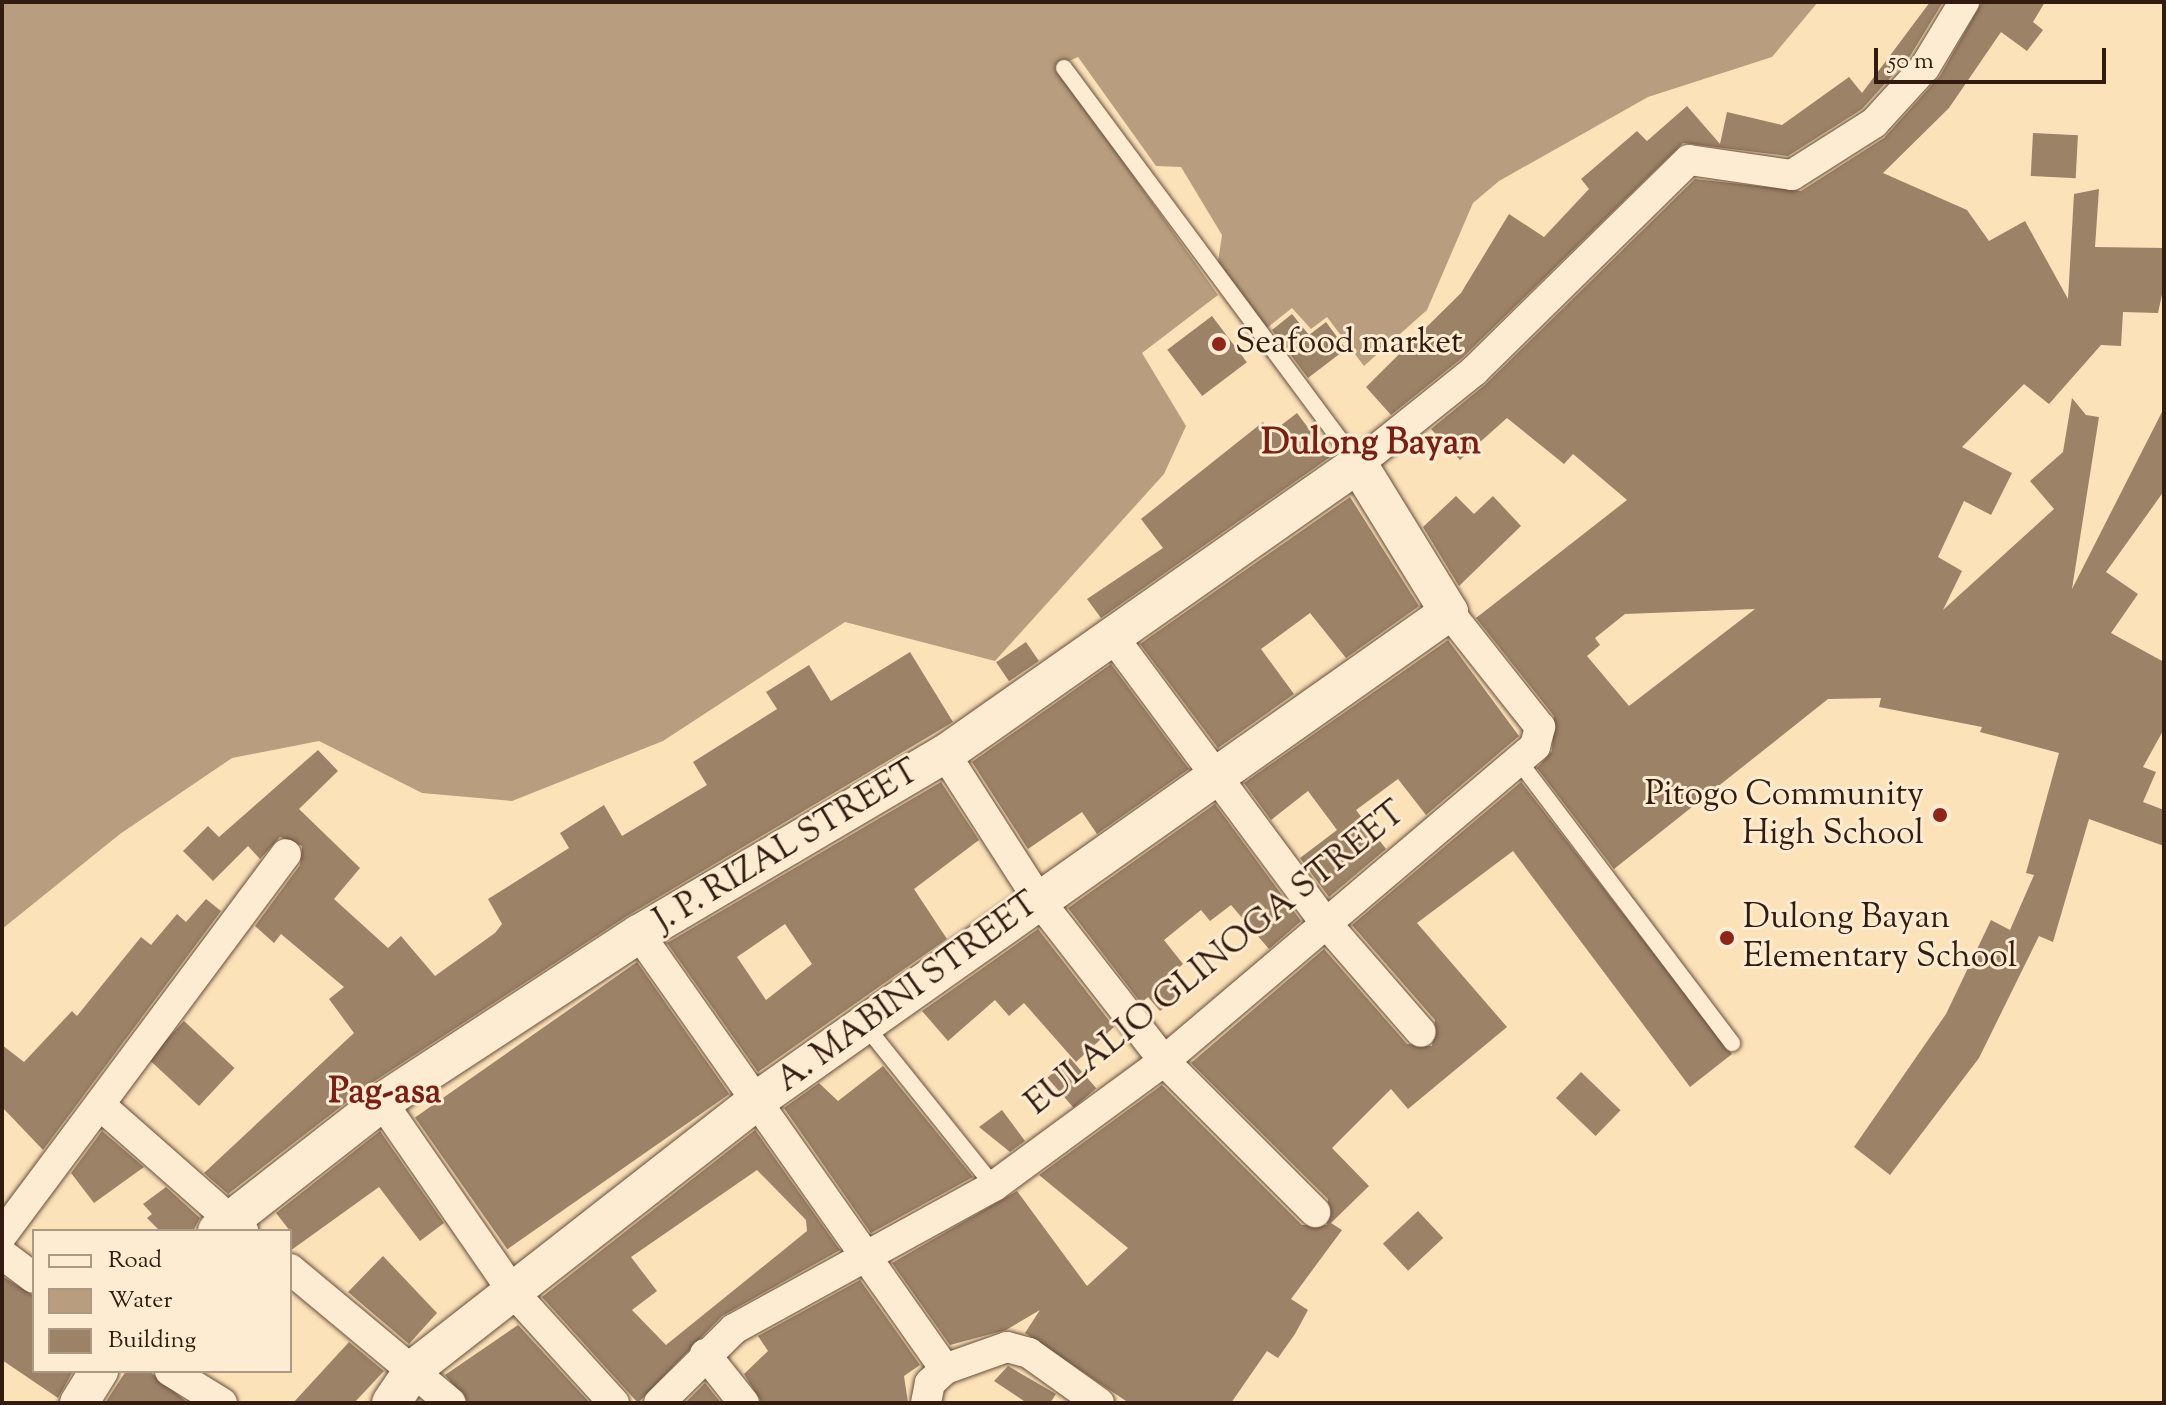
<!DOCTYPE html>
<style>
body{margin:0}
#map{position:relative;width:2166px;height:1405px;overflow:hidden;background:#fce2b9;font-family:"Sorts Mill Goudy",serif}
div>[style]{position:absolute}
.water>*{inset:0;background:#b89e7f}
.building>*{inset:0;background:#9c8267;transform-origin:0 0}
.roads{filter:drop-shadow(0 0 2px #664d3a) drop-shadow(0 0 2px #664d3a)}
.service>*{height:16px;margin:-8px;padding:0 8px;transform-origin:8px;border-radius:8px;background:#fdecd2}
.minor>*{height:30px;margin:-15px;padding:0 15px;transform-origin:15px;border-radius:15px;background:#fdecd2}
.tertiary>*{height:38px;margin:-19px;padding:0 19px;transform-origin:19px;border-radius:19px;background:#fdecd2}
.dots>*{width:22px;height:22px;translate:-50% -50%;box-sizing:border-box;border:4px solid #fdecd2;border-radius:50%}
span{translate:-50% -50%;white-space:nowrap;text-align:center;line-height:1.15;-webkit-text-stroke:6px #fdecd2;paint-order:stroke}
.poi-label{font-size:34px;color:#341b0f}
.left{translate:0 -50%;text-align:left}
.right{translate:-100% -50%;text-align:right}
.street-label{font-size:34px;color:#341b0f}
.neighbourhood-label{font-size:36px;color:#7a1f14;font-weight:700}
.frame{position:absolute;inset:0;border:4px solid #341b0f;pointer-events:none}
.legend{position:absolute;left:32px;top:1229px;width:260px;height:144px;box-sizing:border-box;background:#fdecd2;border:2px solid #ad9884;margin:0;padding:10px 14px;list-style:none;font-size:24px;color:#341b0f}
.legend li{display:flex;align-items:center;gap:16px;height:40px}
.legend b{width:40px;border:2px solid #ad9884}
.scale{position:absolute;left:1874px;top:48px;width:232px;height:36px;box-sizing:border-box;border:4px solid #341b0f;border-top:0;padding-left:10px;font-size:24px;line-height:28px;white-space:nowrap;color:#341b0f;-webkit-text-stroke:6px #fdecd2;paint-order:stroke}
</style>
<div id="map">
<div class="water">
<div style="clip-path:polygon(2px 2px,1818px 2px,1772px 57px,1648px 97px,1499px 181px,1473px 203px,1427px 310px,1364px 366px,1327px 317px,1311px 329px,1292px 308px,1267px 328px,1218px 262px,1222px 235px,1181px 167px,1156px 166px,1078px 57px,1056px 67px,1218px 295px,1142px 353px,1186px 426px,1164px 474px,995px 661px,845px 622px,663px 741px,512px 801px,422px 793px,319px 741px,232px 758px,120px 834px,2px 929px)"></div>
</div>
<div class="building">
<div style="clip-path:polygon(1930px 2px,1943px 2px,1910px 56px,1862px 109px,1788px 156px,1683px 143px,1462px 358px,1391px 415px,1366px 387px,1461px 293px,1509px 214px,1544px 237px,1589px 189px,1581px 179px,1637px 131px,1647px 141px,1687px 106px,1720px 144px,1727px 112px,1782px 125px,1849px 77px,1862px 93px)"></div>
<div style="clip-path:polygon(evenodd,1982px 2px,2045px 2px,2033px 22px,2043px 30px,2027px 51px,2001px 32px,1949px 108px,1883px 173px,1967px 210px,1989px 241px,2025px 221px,2068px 299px,2074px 194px,2099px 189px,2095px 247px,2164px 248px,2164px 285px,2158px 313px,2123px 312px,2121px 346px,2101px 345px,2049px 404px,2024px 384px,1962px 447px,2012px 473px,1991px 515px,1964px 501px,1938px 557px,1962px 571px,1943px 610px,2054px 509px,2030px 481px,2063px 452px,2072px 398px,2086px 415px,2099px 417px,2072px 589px,2164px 408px,2164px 491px,2106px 572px,2138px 594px,2111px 633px,2164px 662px,2164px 729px,2143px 767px,2156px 772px,2143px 802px,2164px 810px,2164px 846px,2089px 819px,2053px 942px,2039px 936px,1979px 1058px,1890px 1175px,1854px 1147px,1946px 1014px,1991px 920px,2010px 930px,2034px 875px,2026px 873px,2059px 753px,1980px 732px,1982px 727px,1879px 707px,1881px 698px,1828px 699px,1614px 869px,1537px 768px,1552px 751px,1554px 716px,1476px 618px,1627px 500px,1573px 454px,1564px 464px,1507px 418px,1460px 460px,1431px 429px,1486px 384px,1695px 179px,1801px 191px,1884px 138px,1940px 76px,1982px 2px,1755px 609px,1629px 706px,1587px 656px,1600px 645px,1595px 638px,1625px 614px,1755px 609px)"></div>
<div style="left:2033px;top:133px;width:45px;height:43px;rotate:3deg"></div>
<div style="clip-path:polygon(1292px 314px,1309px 335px,1326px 322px,1346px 349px,1308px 378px,1272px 330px)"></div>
<div style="left:1212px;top:316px;width:58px;height:56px;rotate:53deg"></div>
<div style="clip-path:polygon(1297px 413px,1330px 457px,1101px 618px,1087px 599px,1163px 548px,1141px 519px,1263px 422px,1271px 433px)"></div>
<div style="clip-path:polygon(1456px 496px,1474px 514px,1493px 496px,1521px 526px,1459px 586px,1423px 527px)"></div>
<div style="clip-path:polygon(1350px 497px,1419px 606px,1346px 658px,1310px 613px,1261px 649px,1294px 694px,1218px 748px,1140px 644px)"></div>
<div style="clip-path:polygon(1448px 640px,1519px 736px,1426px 815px,1398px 779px,1356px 810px,1386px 849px,1329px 897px,1300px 858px,1337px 830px,1308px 791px,1271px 820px,1244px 783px)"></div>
<div style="left:1026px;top:642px;width:23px;height:36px;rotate:56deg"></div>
<div style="clip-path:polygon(910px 652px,953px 722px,627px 916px,370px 1084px,228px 1194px,204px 1173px,354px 1033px,329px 999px,344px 987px,281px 934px,274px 943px,255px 926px,300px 865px,302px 846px,280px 837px,260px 859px,248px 846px,213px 881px,183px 851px,208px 826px,219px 837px,318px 750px,338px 771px,299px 809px,360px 868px,334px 899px,388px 948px,401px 936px,435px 976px,495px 933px,502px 924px,488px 899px,569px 848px,560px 833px,604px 805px,622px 836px,707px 785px,693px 762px,777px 709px,766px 692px,809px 665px,831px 701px)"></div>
<div style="clip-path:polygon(1111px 664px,1189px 769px,1097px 834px,1082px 812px,1028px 849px,972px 762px)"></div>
<div style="clip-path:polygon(evenodd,941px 782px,979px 840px,914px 889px,947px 939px,758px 1072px,667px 943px,941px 782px,785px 924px,812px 964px,766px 1000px,737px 957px,785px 924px)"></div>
<div style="clip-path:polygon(1521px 782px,1732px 1054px,1690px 1087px,1513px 851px,1417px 923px,1507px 1027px,1408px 1109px,1391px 1089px,1332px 1148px,1369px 1186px,1331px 1223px,1342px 1230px,1291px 1299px,1308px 1310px,1295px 1334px,1278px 1358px,1267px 1351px,1231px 1403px,1129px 1403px,1025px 1333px,1040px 1310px,1006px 1330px,950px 1345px,892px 1263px,1017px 1191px,1087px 1286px,1128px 1248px,1039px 1175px,1162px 1085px,1302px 1225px,1327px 1225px,1328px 1199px,1191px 1063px,1324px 949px,1407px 1044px,1432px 1046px,1435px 1020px,1352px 925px)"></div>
<div style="clip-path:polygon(1215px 804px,1301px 921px,1269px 949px,1231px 905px,1210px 921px,1201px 910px,1164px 940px,1183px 964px,1169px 976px,1182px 993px,1160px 1011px,1148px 997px,1141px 1003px,1068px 908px)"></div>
<div style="clip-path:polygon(206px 899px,221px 911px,43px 1150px,2px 1107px,2px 1045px,24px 1062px,72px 1011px,77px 1016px,141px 937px,151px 945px,177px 914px,186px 922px)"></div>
<div style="clip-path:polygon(1038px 929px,1114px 1027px,1076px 1062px,1024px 1003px,1009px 1016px,995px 1000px,948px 1041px,922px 1011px)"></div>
<div style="left:637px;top:962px;width:161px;height:271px;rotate:55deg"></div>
<div style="left:184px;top:1021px;width:69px;height:52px;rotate:43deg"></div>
<div style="left:1070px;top:1058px;width:40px;height:30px;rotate:49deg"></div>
<div style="clip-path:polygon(883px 1066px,973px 1177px,871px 1233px,784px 1108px,819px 1083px,838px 1101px)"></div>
<div style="left:1581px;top:1072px;width:55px;height:36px;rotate:44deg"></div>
<div style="clip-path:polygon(1002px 1110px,1025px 1141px,1010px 1152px,979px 1127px)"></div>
<div style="clip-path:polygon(evenodd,755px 1130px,840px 1250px,722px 1316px,638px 1403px,542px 1297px,755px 1130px,757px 1170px,806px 1220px,807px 1231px,666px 1345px,632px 1310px,657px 1291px,631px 1257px,757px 1170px)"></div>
<div style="clip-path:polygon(102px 1131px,144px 1167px,94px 1203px,71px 1173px)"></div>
<div style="clip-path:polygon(380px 1131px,444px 1223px,420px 1241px,379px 1187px,290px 1251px,290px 1231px,276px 1213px)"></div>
<div style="clip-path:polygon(166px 1187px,200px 1218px,193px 1231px,160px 1231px,147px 1218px,152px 1214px,143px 1204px)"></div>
<div style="left:1418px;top:1211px;width:37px;height:48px;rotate:47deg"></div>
<div style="clip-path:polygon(383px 1256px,437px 1313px,409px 1344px,348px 1292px)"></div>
<div style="clip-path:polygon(2px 1276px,34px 1296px,34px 1371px,73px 1371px,58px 1398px,2px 1360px)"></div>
<div style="clip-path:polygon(860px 1280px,920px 1365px,904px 1376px,908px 1403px,762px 1403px,744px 1374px,768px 1351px,758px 1336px)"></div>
<div style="clip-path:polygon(518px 1325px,590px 1403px,469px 1403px,445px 1375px)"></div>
<div style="clip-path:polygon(349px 1342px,384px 1371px,354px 1403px,293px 1403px)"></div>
<div style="clip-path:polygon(1008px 1366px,1056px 1394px,1050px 1403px,1027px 1403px,994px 1381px)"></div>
<div style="clip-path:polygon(126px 1371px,149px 1371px,188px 1403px,105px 1403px)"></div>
<div style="clip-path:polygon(705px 1383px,721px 1403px,685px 1403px)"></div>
</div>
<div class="roads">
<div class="service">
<div style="left:1064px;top:68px;width:493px;rotate:53.4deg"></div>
<div style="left:1518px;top:760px;width:355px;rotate:52.9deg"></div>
<div style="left:864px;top:1024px;width:208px;rotate:51.3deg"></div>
</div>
<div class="minor">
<div style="left:1358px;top:464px;width:149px;rotate:-38.7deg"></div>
<div style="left:1474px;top:371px;width:301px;rotate:-44.5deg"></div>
<div style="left:1689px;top:160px;width:104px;rotate:8.3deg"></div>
<div style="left:1792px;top:175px;width:97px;rotate:-32.4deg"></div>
<div style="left:1874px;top:123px;width:76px;rotate:-47.7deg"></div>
<div style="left:1925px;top:67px;width:76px;rotate:-59deg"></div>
<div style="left:1113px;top:637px;width:354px;rotate:53.4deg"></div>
<div style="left:1324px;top:921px;width:147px;rotate:48.9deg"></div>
<div style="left:945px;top:754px;width:172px;rotate:57.3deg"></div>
<div style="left:1038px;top:899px;width:205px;rotate:52.1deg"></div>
<div style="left:1164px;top:1061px;width:214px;rotate:45deg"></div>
<div style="left:639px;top:934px;width:532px;rotate:54.88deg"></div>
<div style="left:382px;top:1102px;width:231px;rotate:55.4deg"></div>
<div style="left:513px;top:1292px;width:150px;rotate:47.7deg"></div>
<div style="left:100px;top:1105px;width:191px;rotate:41.4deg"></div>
<div style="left:2px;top:1235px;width:475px;rotate:-53.3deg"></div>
<div style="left:2px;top:1254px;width:40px;rotate:37deg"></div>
<div style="left:290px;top:1269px;width:209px;rotate:39.8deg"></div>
<div style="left:705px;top:1354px;width:63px;rotate:51.5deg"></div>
<div style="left:170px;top:1371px;width:61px;rotate:31.6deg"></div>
<div style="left:659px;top:1403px;width:105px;rotate:-44.6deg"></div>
<div style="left:734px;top:1329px;width:297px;rotate:-28.8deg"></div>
<div style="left:994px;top:1186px;width:211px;rotate:-36.3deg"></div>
<div style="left:1164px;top:1061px;width:487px;rotate:-40.3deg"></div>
<div style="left:1535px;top:746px;width:20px;rotate:-75deg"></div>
<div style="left:1540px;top:727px;width:147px;rotate:-128.4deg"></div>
<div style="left:926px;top:1403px;width:20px;rotate:-79deg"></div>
<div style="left:930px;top:1383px;width:21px;rotate:-43deg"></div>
<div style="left:945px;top:1369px;width:66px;rotate:-19.5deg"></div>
<div style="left:1007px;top:1347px;width:23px;rotate:15deg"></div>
<div style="left:1029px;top:1353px;width:86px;rotate:35.5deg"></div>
</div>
<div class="tertiary">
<div style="left:217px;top:1231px;width:209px;rotate:-38deg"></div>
<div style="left:382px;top:1102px;width:307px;rotate:-33.2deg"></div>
<div style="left:639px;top:934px;width:355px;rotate:-30.5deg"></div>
<div style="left:945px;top:754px;width:505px;rotate:-35.08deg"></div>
<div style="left:1358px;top:464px;width:174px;rotate:58.4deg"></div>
<div style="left:1449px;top:612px;width:845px;rotate:144.79deg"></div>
<div style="left:759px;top:1099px;width:438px;rotate:142deg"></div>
<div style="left:414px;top:1369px;width:41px;rotate:124.1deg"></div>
<div style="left:79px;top:1403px;width:38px;rotate:-58deg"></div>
</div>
</div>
<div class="dots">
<div style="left:1219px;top:344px;background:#8f2418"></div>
<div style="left:1940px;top:815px;background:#8f2418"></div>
<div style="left:1727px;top:938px;background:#8f2418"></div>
</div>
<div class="poi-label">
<span class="left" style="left:1235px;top:344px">Seafood market</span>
<span class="right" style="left:1924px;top:815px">Pitogo Community<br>High School</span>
<span class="left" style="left:1743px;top:938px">Dulong Bayan<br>Elementary School</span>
</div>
<div class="street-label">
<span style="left:787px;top:847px;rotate:-31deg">J. P. RIZAL STREET</span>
<span style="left:1216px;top:959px;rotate:-39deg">EULALIO GLINOGA STREET</span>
<span style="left:908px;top:993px;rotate:-36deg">A. MABINI STREET</span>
</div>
<div class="neighbourhood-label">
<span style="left:1371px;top:445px">Dulong Bayan</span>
<span style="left:385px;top:1094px">Pag-asa</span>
</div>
<div class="frame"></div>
<ul class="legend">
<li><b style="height:10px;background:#fdecd2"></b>Road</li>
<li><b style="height:22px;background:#b89e7f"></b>Water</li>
<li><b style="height:22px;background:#9c8267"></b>Building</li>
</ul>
<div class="scale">50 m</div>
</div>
